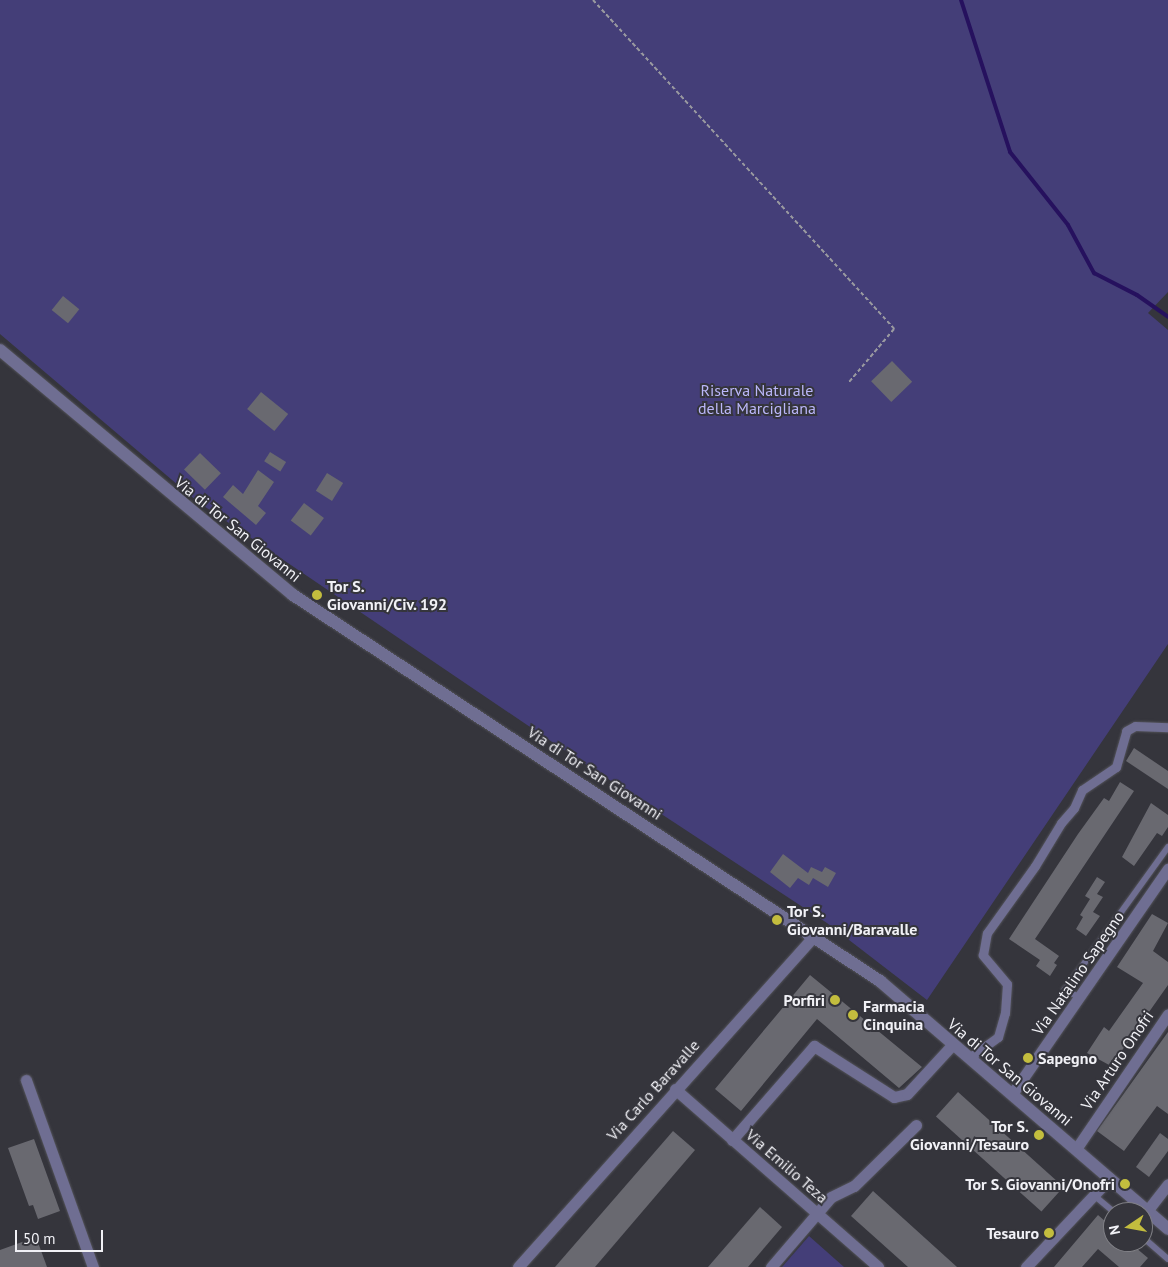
<!DOCTYPE html>
<style>
body{margin:0}
#map{position:relative;width:1168px;height:1267px;overflow:hidden;background:#35353c;font-family:"PT Sans",sans-serif}
div>[style]{position:absolute}
.green>*{inset:0;background:#443e78}
.stream>*{height:4px;margin:-2px;padding:0 2px;transform-origin:2px;border-radius:2px;background:#26115e}
.building>*{inset:0;background:#696970;transform-origin:0 0}
.path>*{height:2px;margin-top:-1px;transform-origin:0;background:repeating-linear-gradient(90deg,#9a9aa0 0 4px,transparent 0 6.5px)}
.roads{filter:drop-shadow(0 0 1px #53535a) drop-shadow(0 0 1px #53535a)}
.service>*{height:5.5px;margin:-2.75px;padding:0 2.75px;transform-origin:2.75px;border-radius:2.75px;background:#6f6e92}
.pedestrian>*{height:9px;margin:-4.5px;padding:0 4.5px;transform-origin:4.5px;border-radius:4.5px;background:#6f6e92}
.minor>*{height:11px;margin:-5.5px;padding:0 5.5px;transform-origin:5.5px;border-radius:5.5px;background:#6f6e92}
.tertiary>*{height:12px;margin:-6px;padding:0 6px;transform-origin:6px;border-radius:6px;background:#6f6e92}
.dots>*{width:14px;height:14px;translate:-50% -50%;box-sizing:border-box;border:2px solid #35353c;border-radius:50%}
span{translate:-50% -50%;white-space:nowrap;text-align:center;line-height:1.15;-webkit-text-stroke:4px #35353c;paint-order:stroke}
.park-label{font-size:16px;color:#bbb7fa}
.street-label{font-size:16px;color:#f1f1f6}
.poi-label{font-size:16px;color:#f1f1f6;font-weight:700}
.left{translate:0 -50%;text-align:left}
.right{translate:-100% -50%;text-align:right}
.north{position:absolute;left:1103px;top:1202px;width:50px;height:50px;box-sizing:border-box;background:#35353c;border:1px solid #808086;border-radius:50%;rotate:258deg;font-size:14px;font-weight:700;line-height:20px;text-align:center;color:#f1f1f6}
.north::after{content:'';display:block;margin:auto;width:18px;height:22px;background:#c3bd3e;clip-path:polygon(50% 0,100% 100%,50% 72%,0 100%)}
.scale{position:absolute;left:15px;top:1230px;width:88px;height:22px;box-sizing:border-box;border:2px solid #f1f1f6;border-top:0;padding-left:6px;font-size:15px;line-height:18px;white-space:nowrap;color:#f1f1f6;-webkit-text-stroke:4px #35353c;paint-order:stroke}
</style>
<div id="map">
<div class="green">
<div style="clip-path:polygon(0 0,1168px 0,1168px 292px,1148px 313px,1168px 330px,1168px 644px,927px 1000px,827px 923px,561px 748px,198px 502px,0 334px)"></div>
<div style="clip-path:polygon(809px 1236px,844px 1267px,782px 1267px)"></div>
</div>
<div class="stream">
<div style="left:961px;top:0;width:160px;rotate:72.1deg"></div>
<div style="left:1010px;top:152px;width:93px;rotate:51.5deg"></div>
<div style="left:1068px;top:225px;width:55px;rotate:61.6deg"></div>
<div style="left:1094px;top:273px;width:48px;rotate:27.1deg"></div>
<div style="left:1137px;top:295px;width:38px;rotate:35deg"></div>
</div>
<div class="building">
<div style="left:63px;top:296px;width:21px;height:18px;rotate:39deg"></div>
<div style="left:892px;top:361px;width:29px;height:29px;rotate:46deg"></div>
<div style="left:261px;top:392px;width:35px;height:22px;rotate:39deg"></div>
<div style="left:270px;top:452px;width:19px;height:11px;rotate:32deg"></div>
<div style="left:200px;top:453px;width:29px;height:23px;rotate:44deg"></div>
<div style="clip-path:polygon(258px 470px,274px 482px,258px 506px,266px 513px,256px 525px,223px 497px,233px 485px,243px 494px)"></div>
<div style="left:327px;top:473px;width:19px;height:21px;rotate:32deg"></div>
<div style="left:304px;top:503px;width:25px;height:22px;rotate:37deg"></div>
<div style="clip-path:polygon(1134px 748px,1168px 771px,1168px 789px,1126px 761px)"></div>
<div style="clip-path:polygon(1120px 782px,1134px 791px,1035px 939px,1059px 956px,1054px 963px,1057px 965px,1050px 976px,1036px 966px,1040px 960px,1009px 939px,1078px 834px,1104px 798px,1109px 801px)"></div>
<div style="clip-path:polygon(1151px 803px,1168px 815px,1168px 827px,1162px 836px,1157px 833px,1134px 866px,1122px 857px)"></div>
<div style="clip-path:polygon(783px 854px,808px 873px,811px 867px,822px 872px,825px 867px,836px 873px,828px 887px,813px 878px,809px 885px,798px 878px,790px 888px,770px 872px)"></div>
<div style="clip-path:polygon(1097px 877px,1105px 882px,1097px 894px,1103px 897px,1093px 912px,1100px 916px,1086px 936px,1076px 929px,1083px 917px,1080px 915px,1090px 899px,1085px 896px)"></div>
<div style="clip-path:polygon(1152px 914px,1168px 923px,1153px 951px,1168px 962px,1168px 985px,1111px 1066px,1087px 1053px,1104px 1027px,1109px 1031px,1143px 983px,1117px 967px)"></div>
<div style="clip-path:polygon(810px 975px,922px 1067px,899px 1088px,817px 1019px,741px 1111px,715px 1089px)"></div>
<div style="clip-path:polygon(1168px 1032px,1168px 1114px,1157px 1106px,1124px 1151px,1097px 1131px)"></div>
<div style="left:958px;top:1092px;width:142px;height:33px;rotate:42deg"></div>
<div style="clip-path:polygon(673px 1131px,695px 1150px,595px 1267px,555px 1267px)"></div>
<div style="clip-path:polygon(1160px 1133px,1168px 1139px,1168px 1151px,1149px 1177px,1136px 1167px)"></div>
<div style="clip-path:polygon(34px 1139px,60px 1211px,38px 1219px,33px 1205px,29px 1206px,8px 1148px)"></div>
<div style="clip-path:polygon(873px 1191px,957px 1267px,908px 1267px,851px 1216px)"></div>
<div style="clip-path:polygon(760px 1207px,782px 1227px,748px 1267px,708px 1267px)"></div>
<div style="clip-path:polygon(1098px 1215px,1113px 1228px,1113px 1242px,1129px 1242px,1148px 1258px,1140px 1267px,1119px 1267px,1098px 1249px,1082px 1267px,1054px 1267px)"></div>
<div style="clip-path:polygon(36px 1237px,47px 1267px,0 1267px,0 1250px)"></div>
</div>
<div class="path">
<div style="left:593px;top:0;width:446px;rotate:47.5deg"></div>
<div style="left:894px;top:329px;width:70px;rotate:130.3deg"></div>
</div>
<div class="roads">
<div class="service">
<div style="left:1080px;top:998px;width:17px;rotate:-152deg"></div>
<div style="left:1065px;top:990px;width:176px;rotate:-54.2deg"></div>
<div style="left:1094px;top:1195px;width:26px;rotate:40deg"></div>
<div style="left:1143px;top:1237px;width:33px;rotate:41deg"></div>
</div>
<div class="pedestrian">
<div style="left:969px;top:1058px;width:36px;rotate:-36deg"></div>
<div style="left:998px;top:1037px;width:25px;rotate:-74deg"></div>
<div style="left:1005px;top:1013px;width:29px;rotate:-86deg"></div>
<div style="left:1007px;top:984px;width:38px;rotate:-130deg"></div>
<div style="left:983px;top:955px;width:22px;rotate:-80deg"></div>
<div style="left:987px;top:933px;width:82px;rotate:-54.4deg"></div>
<div style="left:1035px;top:866px;width:50px;rotate:-58.8deg"></div>
<div style="left:1061px;top:823px;width:20px;rotate:-49deg"></div>
<div style="left:1074px;top:808px;width:20px;rotate:-66deg"></div>
<div style="left:1082px;top:790px;width:41px;rotate:-34.1deg"></div>
<div style="left:1116px;top:767px;width:37px;rotate:-74deg"></div>
<div style="left:1126px;top:731px;width:10px;rotate:-29deg"></div>
<div style="left:1135px;top:726px;width:33px;rotate:2deg"></div>
</div>
<div class="minor">
<div style="left:26px;top:1080px;width:199px;rotate:70.3deg"></div>
<div style="left:675px;top:1089px;width:270px;rotate:41.2deg"></div>
<div style="left:1012px;top:1094px;width:274px;rotate:-55.3deg"></div>
<div style="left:732px;top:1140px;width:125px;rotate:-48.9deg"></div>
<div style="left:814px;top:1046px;width:95px;rotate:32.5deg"></div>
<div style="left:894px;top:1097px;width:13px;rotate:-13deg"></div>
<div style="left:907px;top:1094px;width:68px;rotate:-47.4deg"></div>
<div style="left:1076px;top:1149px;width:163px;rotate:-55.7deg"></div>
<div style="left:1147px;top:1211px;width:34px;rotate:-52deg"></div>
<div style="left:518px;top:1267px;width:444px;rotate:-48.2deg"></div>
<div style="left:771px;top:1267px;width:92px;rotate:-49.4deg"></div>
<div style="left:831px;top:1197px;width:25px;rotate:-26deg"></div>
<div style="left:854px;top:1186px;width:87px;rotate:-44.5deg"></div>
<div style="left:1026px;top:1267px;width:122px;rotate:-46.7deg"></div>
</div>
<div class="tertiary">
<div style="left:0;top:350px;width:382px;rotate:39.9deg"></div>
<div style="left:293px;top:595px;width:703px;rotate:33.33deg"></div>
<div style="left:880px;top:981px;width:380px;rotate:40.7deg"></div>
</div>
</div>
<div class="dots">
<div style="left:317px;top:595px;background:#c3bd3e"></div>
<div style="left:777px;top:920px;background:#c3bd3e"></div>
<div style="left:835px;top:1000px;background:#c3bd3e"></div>
<div style="left:853px;top:1015px;background:#c3bd3e"></div>
<div style="left:1028px;top:1058px;background:#c3bd3e"></div>
<div style="left:1039px;top:1135px;background:#c3bd3e"></div>
<div style="left:1125px;top:1184px;background:#c3bd3e"></div>
<div style="left:1049px;top:1233px;background:#c3bd3e"></div>
</div>
<div class="park-label">
<span style="left:757px;top:399px">Riserva Naturale<br>della Marcigliana</span>
</div>
<div class="street-label">
<span style="left:238px;top:529px;rotate:39deg">Via di Tor San Giovanni</span>
<span style="left:595px;top:773px;rotate:33deg">Via di Tor San Giovanni</span>
<span style="left:1078px;top:973px;rotate:-55deg">Via Natalino Sapegno</span>
<span style="left:1117px;top:1060px;rotate:-56deg">Via Arturo Onofri</span>
<span style="left:1010px;top:1072px;rotate:40deg">Via di Tor San Giovanni</span>
<span style="left:653px;top:1090px;rotate:-48deg">Via Carlo Baravalle</span>
<span style="left:787px;top:1166px;rotate:41deg">Via Emilio Teza</span>
</div>
<div class="poi-label">
<span class="left" style="left:327px;top:595px">Tor S.<br>Giovanni/Civ. 192</span>
<span class="left" style="left:787px;top:920px">Tor S.<br>Giovanni/Baravalle</span>
<span class="right" style="left:825px;top:1000px">Porfiri</span>
<span class="left" style="left:863px;top:1015px">Farmacia<br>Cinquina</span>
<span class="left" style="left:1038px;top:1058px">Sapegno</span>
<span class="right" style="left:1029px;top:1135px">Tor S.<br>Giovanni/Tesauro</span>
<span class="right" style="left:1115px;top:1184px">Tor S. Giovanni/Onofri</span>
<span class="right" style="left:1039px;top:1233px">Tesauro</span>
</div>
<div class="north">N</div>
<div class="scale">50 m</div>
</div>
